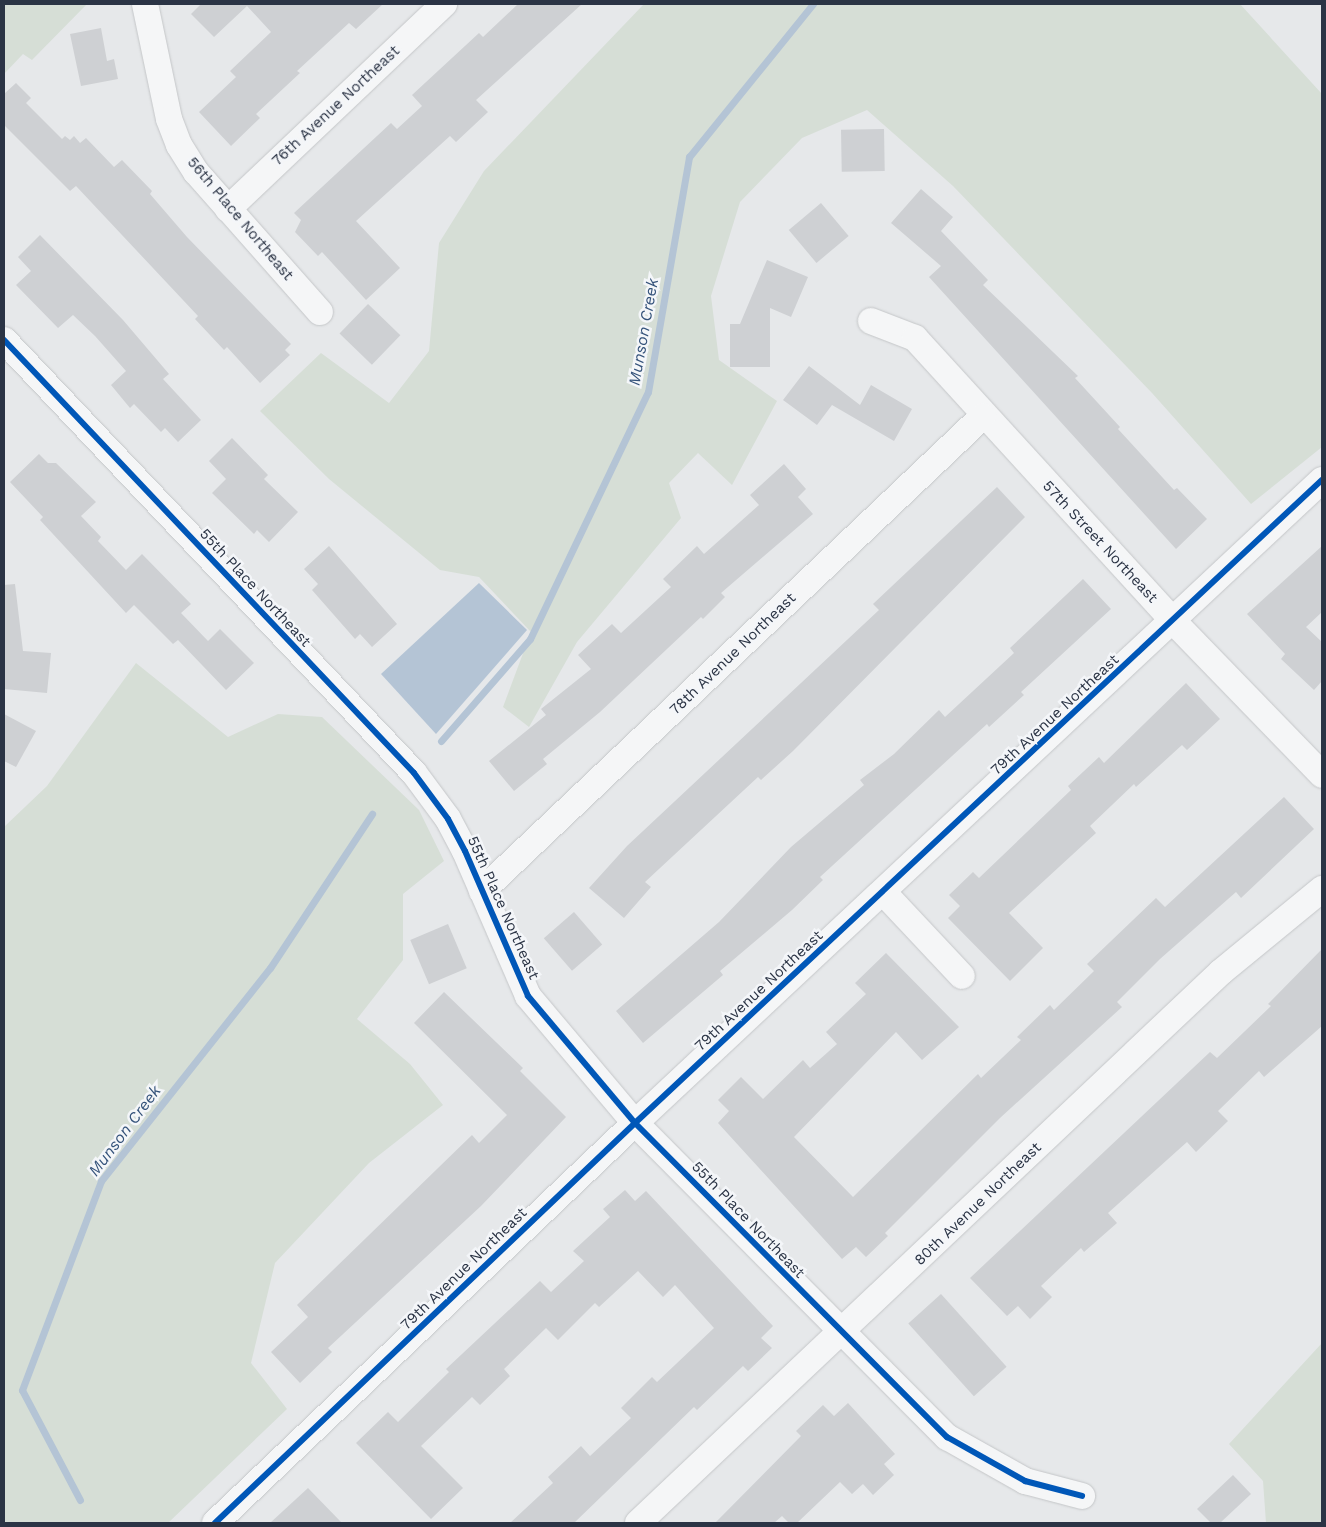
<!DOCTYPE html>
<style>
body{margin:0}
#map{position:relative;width:1326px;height:1527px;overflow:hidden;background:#e6e8ea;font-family:"Work Sans",sans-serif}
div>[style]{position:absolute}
.green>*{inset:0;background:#d6ded6}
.water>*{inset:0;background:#b4c4d5}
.stream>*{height:7px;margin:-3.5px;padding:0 3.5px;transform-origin:3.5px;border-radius:3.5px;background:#b4c4d5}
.building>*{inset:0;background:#ced0d3;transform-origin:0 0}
.roads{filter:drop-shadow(0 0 1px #c4c6c8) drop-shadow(0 0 1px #c4c6c8)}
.minor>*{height:26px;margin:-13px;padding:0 13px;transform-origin:13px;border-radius:13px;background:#f5f6f7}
.cycleway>*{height:6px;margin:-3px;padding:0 3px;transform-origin:3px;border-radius:3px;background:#0057b8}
span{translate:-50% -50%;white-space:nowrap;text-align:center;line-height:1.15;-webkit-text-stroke:5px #f4f6f9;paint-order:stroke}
.street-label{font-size:15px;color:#2b3445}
.water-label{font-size:16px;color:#34527a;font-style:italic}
.frame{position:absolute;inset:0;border:5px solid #2b3445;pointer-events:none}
</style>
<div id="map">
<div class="green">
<div style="clip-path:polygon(4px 4px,87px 4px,32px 60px,23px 54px,4px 74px)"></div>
<div style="clip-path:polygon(644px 4px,1240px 4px,1322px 94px,1322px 447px,1251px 504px,1152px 393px,953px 186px,867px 110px,802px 138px,740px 202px,711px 296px,719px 360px,777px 401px,732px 485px,698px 453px,669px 483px,681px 518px,577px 642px,529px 727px,503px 707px,531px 632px,479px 577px,440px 570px,329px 479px,260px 411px,321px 353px,389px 403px,429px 351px,439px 243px,484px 171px)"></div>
<div style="clip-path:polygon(136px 663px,228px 737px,278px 714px,322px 717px,419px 810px,444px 861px,403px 894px,403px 960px,357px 1019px,410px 1064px,443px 1105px,369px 1163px,275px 1263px,251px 1363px,287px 1409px,168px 1523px,4px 1523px,4px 827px,47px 786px)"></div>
<div style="clip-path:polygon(1322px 1343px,1322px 1523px,1266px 1523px,1263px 1481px,1229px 1444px)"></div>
</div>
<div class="water">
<div style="clip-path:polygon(479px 583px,527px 630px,436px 734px,381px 674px)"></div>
</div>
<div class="stream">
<div style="left:441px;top:741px;width:135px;rotate:-48.9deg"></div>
<div style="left:530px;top:639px;width:274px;rotate:-64.5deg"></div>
<div style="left:648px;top:392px;width:239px;rotate:-80.1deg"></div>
<div style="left:689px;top:157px;width:197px;rotate:-51deg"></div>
<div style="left:80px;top:1500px;width:124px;rotate:-117.8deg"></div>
<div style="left:22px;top:1390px;width:223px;rotate:-69.3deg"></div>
<div style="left:101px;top:1181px;width:272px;rotate:-51.6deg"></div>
<div style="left:270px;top:968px;width:185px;rotate:-56.5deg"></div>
</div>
<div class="building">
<div style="clip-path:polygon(201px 4px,383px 4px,356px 29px,349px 23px,297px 71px,300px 73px,256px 114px,260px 118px,231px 146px,199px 112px,236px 77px,230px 71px,271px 32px,247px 6px,214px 37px,191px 14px)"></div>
<div style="clip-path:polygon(518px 4px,582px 4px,476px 100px,488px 112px,456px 142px,450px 136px,356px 221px,400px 268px,366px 300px,322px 252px,318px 256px,295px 232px,301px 220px,294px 213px,391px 123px,397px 129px,422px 106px,412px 95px,479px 33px,483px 37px)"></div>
<div style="clip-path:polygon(101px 28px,107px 61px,114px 59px,118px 79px,81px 86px,70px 34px)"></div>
<div style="clip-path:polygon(16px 83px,31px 98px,26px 103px,62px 139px,65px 136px,70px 140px,74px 136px,80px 143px,86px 138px,114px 167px,122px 160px,152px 191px,150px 194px,187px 237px,291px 344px,285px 350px,290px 355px,260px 383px,227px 347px,224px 350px,195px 319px,198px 316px,76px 186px,70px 191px,4px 125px,4px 94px)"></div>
<div style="left:884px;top:129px;width:42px;height:43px;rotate:89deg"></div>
<div style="clip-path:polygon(921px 189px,953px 217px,941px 231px,988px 280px,983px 285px,1078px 376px,1075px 378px,1120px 427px,1118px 429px,1174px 490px,1177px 488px,1207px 519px,1176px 549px,929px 277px,941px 266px,891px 223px)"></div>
<div style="left:821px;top:203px;width:43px;height:42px;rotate:50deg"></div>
<div style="clip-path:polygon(40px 235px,123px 320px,169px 374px,163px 379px,201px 420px,178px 442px,165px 428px,161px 432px,134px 404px,130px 408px,111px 385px,126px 371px,95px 336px,73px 315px,58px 328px,16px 285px,31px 271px,18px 257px)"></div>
<div style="clip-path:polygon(767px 260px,808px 277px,791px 317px,770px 308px,770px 367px,730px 367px,730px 324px,740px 324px)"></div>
<div style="left:368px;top:304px;width:45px;height:41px;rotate:44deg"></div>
<div style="clip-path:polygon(809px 366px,860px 405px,871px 385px,912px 409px,894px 441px,832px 405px,817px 425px,783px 400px)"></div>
<div style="clip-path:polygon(232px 438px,268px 475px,264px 479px,298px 512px,269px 542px,257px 530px,254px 534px,212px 493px,226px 479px,209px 461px)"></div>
<div style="clip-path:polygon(39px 454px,48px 463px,56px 463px,96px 502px,81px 516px,101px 537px,98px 541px,126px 570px,142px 554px,191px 604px,181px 613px,208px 641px,220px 629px,254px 663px,226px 690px,178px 640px,173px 644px,134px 605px,126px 613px,40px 520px,43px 517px,10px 482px)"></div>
<div style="clip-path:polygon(784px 464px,806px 489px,798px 497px,813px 514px,721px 593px,725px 597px,703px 619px,701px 617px,600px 712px,543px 759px,547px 764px,514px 791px,489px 761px,546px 715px,541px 709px,591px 669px,578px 655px,612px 624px,621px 633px,671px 587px,663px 579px,697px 546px,704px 554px,759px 505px,750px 495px)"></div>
<div style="clip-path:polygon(997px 487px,1025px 517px,793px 751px,761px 780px,758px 777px,645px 882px,651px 887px,624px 918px,589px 888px,627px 846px,879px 610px,873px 604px)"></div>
<div style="clip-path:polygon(329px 546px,397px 624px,372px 647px,360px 634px,355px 639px,312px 590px,318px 584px,304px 569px)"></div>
<div style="clip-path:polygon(1322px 546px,1322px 612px,1306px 627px,1322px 642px,1322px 681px,1314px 690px,1281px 659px,1285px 654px,1247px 614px)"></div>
<div style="clip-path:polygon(1083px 579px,1111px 609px,1021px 692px,1024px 695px,989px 727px,987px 724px,820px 877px,823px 880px,792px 910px,720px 971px,723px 975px,643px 1043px,616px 1011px,719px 922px,791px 847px,864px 785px,860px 780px,894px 754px,939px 710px,945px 717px,1014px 653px,1010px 648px)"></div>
<div style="clip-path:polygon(15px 584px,23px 651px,51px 653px,47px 693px,4px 689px,4px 585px)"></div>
<div style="clip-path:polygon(1186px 683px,1220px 719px,1187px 750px,1182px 745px,1136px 787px,1134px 784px,1090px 826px,1096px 833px,1009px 913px,1043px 948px,1010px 981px,948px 918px,960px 906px,949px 895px,973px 872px,979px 878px,1071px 790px,1068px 786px,1099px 757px,1104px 763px)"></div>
<div style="clip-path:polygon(4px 714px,36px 731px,16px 767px,4px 761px)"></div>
<div style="clip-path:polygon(1284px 797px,1314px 829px,1241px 898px,1236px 892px,1160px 959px,1117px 1002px,1122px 1007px,1000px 1118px,885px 1233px,888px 1236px,866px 1257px,856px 1247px,842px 1259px,718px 1123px,729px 1111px,718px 1100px,741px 1077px,763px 1099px,803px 1060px,810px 1068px,837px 1044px,826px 1032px,866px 994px,855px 983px,886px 953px,959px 1027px,922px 1060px,896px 1032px,794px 1137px,853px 1197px,978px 1074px,981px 1078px,1021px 1040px,1017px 1037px,1050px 1005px,1054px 1010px,1094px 971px,1087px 964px,1156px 898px,1165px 907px)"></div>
<div style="left:574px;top:912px;width:43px;height:40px;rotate:49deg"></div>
<div style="left:448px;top:924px;width:48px;height:41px;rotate:67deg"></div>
<div style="clip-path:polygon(1322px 949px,1322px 1026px,1264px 1077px,1259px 1071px,1218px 1111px,1228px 1121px,1196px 1152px,1187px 1142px,1108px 1213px,1117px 1223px,1084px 1252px,1081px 1248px,1041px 1286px,1052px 1297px,1030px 1319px,1018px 1306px,1007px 1316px,970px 1278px,1210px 1052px,1217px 1058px,1271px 1006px,1268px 1004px)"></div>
<div style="clip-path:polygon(444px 992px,523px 1068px,520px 1071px,566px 1117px,481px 1206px,328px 1348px,332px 1352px,300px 1383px,271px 1352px,308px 1317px,297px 1305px,472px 1135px,479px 1143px,507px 1115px,414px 1023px)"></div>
<div style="clip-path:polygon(625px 1190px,635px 1201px,646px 1191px,773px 1326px,761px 1338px,772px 1348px,748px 1371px,743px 1366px,697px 1410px,694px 1407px,574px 1523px,510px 1523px,553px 1483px,548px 1477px,581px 1446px,590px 1456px,631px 1418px,621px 1408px,652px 1377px,657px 1382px,714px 1328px,675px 1285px,663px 1297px,638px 1271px,599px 1307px,595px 1303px,558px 1340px,546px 1328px,504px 1369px,510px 1376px,480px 1405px,472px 1397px,421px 1446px,463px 1488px,431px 1519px,356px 1443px,388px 1412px,398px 1422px,449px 1372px,446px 1369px,540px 1281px,551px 1292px,584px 1261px,573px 1251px,610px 1217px,603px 1209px)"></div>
<div style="left:941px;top:1294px;width:98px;height:44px;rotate:48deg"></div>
<div style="clip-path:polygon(848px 1403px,895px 1454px,884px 1464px,894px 1475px,873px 1495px,863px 1484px,852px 1494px,840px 1482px,797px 1523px,789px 1523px,782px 1516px,774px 1523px,715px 1523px,801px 1436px,796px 1431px,823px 1405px,834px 1416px)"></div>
<div style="clip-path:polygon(1233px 1475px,1251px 1494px,1220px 1523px,1211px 1523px,1197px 1509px)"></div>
<div style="clip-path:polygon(308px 1488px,342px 1523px,270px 1523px)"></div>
</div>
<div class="roads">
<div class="minor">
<div style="left:145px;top:4px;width:117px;rotate:78.2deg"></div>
<div style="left:169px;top:119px;width:28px;rotate:69deg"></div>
<div style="left:179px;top:145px;width:32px;rotate:58deg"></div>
<div style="left:196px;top:172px;width:187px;rotate:48.5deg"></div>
<div style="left:228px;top:209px;width:298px;rotate:-43.5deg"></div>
<div style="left:871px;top:321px;width:47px;rotate:21.1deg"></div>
<div style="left:915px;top:338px;width:383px;rotate:47.6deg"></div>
<div style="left:1173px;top:621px;width:214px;rotate:45.9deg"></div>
<div style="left:4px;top:340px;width:596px;rotate:46.56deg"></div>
<div style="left:414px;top:773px;width:57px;rotate:53.5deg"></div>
<div style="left:448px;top:819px;width:36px;rotate:62deg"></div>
<div style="left:465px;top:851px;width:158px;rotate:66.5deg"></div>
<div style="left:528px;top:996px;width:166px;rotate:49.9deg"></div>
<div style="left:635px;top:1123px;width:443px;rotate:45.2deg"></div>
<div style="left:947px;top:1437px;width:90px;rotate:29.4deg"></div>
<div style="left:1025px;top:1481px;width:59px;rotate:14.7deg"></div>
<div style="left:482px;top:891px;width:690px;rotate:-43.47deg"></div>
<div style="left:883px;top:892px;width:115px;rotate:46.8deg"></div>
<div style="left:215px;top:1523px;width:580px;rotate:-43.6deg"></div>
<div style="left:635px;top:1123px;width:941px;rotate:-43.11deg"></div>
<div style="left:638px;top:1523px;width:802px;rotate:-43.38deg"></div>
<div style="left:1221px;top:972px;width:131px;rotate:-39.4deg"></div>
</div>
</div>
<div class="cycleway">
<div style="left:4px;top:340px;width:596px;rotate:46.56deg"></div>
<div style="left:414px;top:773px;width:57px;rotate:53.5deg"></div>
<div style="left:448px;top:819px;width:36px;rotate:62deg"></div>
<div style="left:465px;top:851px;width:158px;rotate:66.5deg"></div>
<div style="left:528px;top:996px;width:166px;rotate:49.9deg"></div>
<div style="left:635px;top:1123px;width:443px;rotate:45.2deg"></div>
<div style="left:947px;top:1437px;width:90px;rotate:29.4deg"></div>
<div style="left:1025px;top:1481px;width:59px;rotate:14.7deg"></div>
<div style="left:215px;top:1523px;width:580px;rotate:-43.6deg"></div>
<div style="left:635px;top:1123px;width:941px;rotate:-43.11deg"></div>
</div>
<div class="street-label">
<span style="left:336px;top:106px;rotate:-43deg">76th Avenue Northeast</span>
<span style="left:240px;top:219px;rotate:50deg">56th Place Northeast</span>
<span style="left:1100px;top:542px;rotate:47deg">57th Street Northeast</span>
<span style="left:255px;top:588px;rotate:47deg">55th Place Northeast</span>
<span style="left:733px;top:654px;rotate:-44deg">78th Avenue Northeast</span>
<span style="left:1055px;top:715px;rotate:-43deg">79th Avenue Northeast</span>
<span style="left:503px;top:908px;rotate:66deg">55th Place Northeast</span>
<span style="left:759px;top:991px;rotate:-43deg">79th Avenue Northeast</span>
<span style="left:978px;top:1204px;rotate:-44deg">80th Avenue Northeast</span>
<span style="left:748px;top:1220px;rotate:46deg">55th Place Northeast</span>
<span style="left:464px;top:1269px;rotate:-44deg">79th Avenue Northeast</span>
</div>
<div class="water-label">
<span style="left:644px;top:332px;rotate:-80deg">Munson Creek</span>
<span style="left:125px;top:1131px;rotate:-53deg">Munson Creek</span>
</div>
<div class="frame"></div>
</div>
